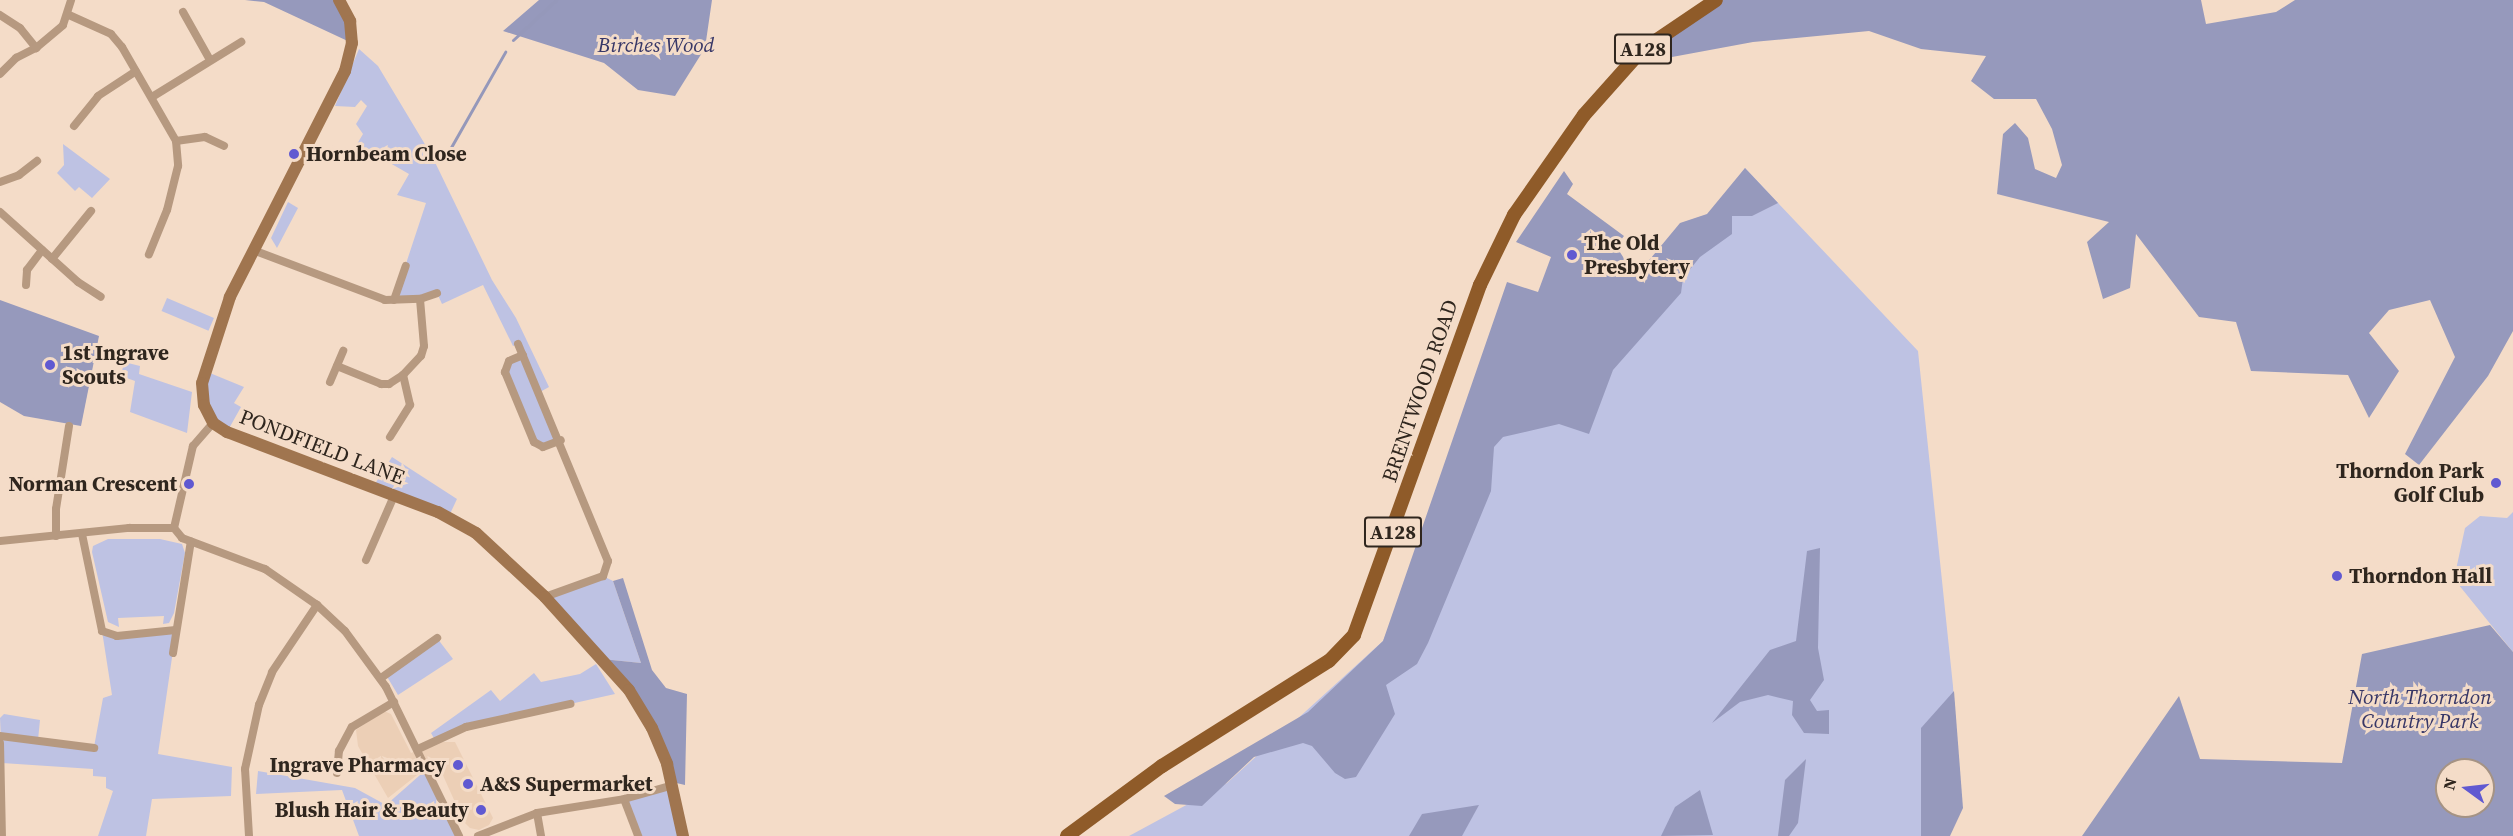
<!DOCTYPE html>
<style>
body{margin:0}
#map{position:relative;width:2513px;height:836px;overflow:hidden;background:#f4dcc8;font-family:"Source Serif 4",serif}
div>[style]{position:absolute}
.built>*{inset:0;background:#eccfb6}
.green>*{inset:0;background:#bec2e3;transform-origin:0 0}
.forest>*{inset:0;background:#9699bc}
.stream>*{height:3px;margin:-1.5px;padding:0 1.5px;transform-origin:1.5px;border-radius:1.5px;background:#9598ba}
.street>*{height:8px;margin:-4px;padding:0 4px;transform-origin:4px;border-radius:4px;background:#b69980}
.secondary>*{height:12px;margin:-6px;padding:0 6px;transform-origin:6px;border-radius:6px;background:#a0754f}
.primary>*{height:14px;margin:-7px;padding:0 7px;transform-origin:7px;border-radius:7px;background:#8f5b29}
.dots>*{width:16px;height:16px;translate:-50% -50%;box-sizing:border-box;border:3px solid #f4dcc8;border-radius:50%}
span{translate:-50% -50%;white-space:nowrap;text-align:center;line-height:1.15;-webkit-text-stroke:6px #f4dcc8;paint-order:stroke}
.shield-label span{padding:2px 4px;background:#f4dcc8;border:2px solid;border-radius:4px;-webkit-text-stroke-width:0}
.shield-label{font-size:20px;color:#2f261e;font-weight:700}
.park-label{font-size:21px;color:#373767;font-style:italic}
.poi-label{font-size:21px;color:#2f261e;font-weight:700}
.left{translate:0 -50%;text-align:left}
.right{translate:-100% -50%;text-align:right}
.street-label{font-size:21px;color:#2f261e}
.north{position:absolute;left:2435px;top:758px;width:60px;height:60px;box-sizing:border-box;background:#f4dcc8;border:2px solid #a59384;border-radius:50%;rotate:285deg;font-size:16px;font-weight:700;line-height:24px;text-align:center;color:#2f261e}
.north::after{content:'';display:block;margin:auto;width:21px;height:27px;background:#6059d1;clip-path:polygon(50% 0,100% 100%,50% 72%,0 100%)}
</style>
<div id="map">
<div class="built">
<div style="clip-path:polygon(384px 711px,391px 714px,411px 753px,440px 742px,455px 742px,493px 818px,489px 825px,479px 830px,470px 828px,464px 822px,436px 760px,388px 798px,358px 746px,356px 730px)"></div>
</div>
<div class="green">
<div style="clip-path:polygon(359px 49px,378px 66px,432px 156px,492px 280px,516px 318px,549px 387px,540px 392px,561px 440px,551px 445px,534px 442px,506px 366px,523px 355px,518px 344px,513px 346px,483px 285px,442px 304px,437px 293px,394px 300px,426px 203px,397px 195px,409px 174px,357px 144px,363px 134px,356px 124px,367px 106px,361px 100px,355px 107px,335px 106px)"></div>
<div style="clip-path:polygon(63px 144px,110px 179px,92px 198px,79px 187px,75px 191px,57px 173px,64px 165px)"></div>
<div style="clip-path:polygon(1745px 168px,1918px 351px,1953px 686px,1960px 806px,1947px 836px,1129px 836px,1227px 783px,1383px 641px,1470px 430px,1581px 393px)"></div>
<div style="clip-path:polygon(288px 202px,298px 208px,277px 248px,271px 238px)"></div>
<div style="left:167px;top:298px;width:51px;height:14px;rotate:23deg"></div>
<div style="clip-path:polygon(124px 362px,140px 366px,139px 374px,192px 392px,187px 433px,130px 412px,135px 381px,121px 376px)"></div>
<div style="clip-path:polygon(205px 371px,244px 387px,234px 403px,241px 407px,227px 432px,208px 414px)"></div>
<div style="clip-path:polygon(392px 457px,457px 499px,449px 516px,373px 487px)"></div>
<div style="clip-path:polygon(2513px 512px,2513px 652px,2454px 579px,2465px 528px,2480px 516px,2507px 518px)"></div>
<div style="clip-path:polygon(108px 539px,160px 539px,182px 544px,185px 553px,174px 613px,169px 623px,163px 624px,164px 616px,118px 618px,119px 627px,108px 622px,92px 552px,93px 546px)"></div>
<div style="clip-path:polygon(603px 576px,613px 581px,641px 663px,602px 659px,545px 597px)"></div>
<div style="clip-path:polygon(176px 630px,158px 754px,232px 767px,231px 796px,152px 799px,146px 836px,98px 836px,113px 791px,106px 788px,106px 777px,93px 776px,93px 769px,2px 763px,0 718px,4px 714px,40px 720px,38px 740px,94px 747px,103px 698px,112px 695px,102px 631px,115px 635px)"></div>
<div style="clip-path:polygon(437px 638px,453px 659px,398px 695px,386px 675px)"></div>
<div style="clip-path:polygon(596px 664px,615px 694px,466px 727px,435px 740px,431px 733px,491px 690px,500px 701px,534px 673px,541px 682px,580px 674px)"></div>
<div style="clip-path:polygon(428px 768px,459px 836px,359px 836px,342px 790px,256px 794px,258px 771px,355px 788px,386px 805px)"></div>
<div style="clip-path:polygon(673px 785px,683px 836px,638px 836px,624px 799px)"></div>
</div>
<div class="forest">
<div style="clip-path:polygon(245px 0,339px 0,352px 43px,264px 2px)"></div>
<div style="clip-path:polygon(539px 0,712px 0,705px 48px,675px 96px,638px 90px,604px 63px,503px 31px)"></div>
<div style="clip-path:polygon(1716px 0,2201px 0,2206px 24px,2276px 12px,2295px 0,2513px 0,2513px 331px,2488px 376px,2419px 465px,2405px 454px,2455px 357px,2430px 300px,2389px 310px,2369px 333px,2399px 371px,2369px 418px,2348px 375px,2251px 371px,2236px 322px,2199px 317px,2136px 234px,2130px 288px,2103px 299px,2087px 242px,2109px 222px,1997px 194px,2003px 134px,2015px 123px,2028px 138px,2035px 169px,2056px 178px,2062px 165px,2052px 129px,2036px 99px,1994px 99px,1971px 81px,1986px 56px,1921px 49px,1869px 31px,1753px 42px,1672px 57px,1649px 45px)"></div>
<div style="clip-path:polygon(1745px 168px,1778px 203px,1752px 216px,1732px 216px,1732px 234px,1700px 257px,1683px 278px,1681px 293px,1613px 370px,1589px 434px,1559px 424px,1503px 437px,1494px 447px,1491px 491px,1428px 643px,1417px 664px,1386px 685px,1395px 714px,1356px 777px,1345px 779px,1335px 773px,1312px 746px,1303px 743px,1254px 757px,1202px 806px,1175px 804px,1164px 796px,1308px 712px,1383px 641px,1507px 282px,1538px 292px,1551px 257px,1516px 242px,1564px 171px,1573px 184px,1567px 194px,1624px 236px,1616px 246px,1625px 260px,1646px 264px,1680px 223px,1707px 214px)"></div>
<div style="clip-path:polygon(0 300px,99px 336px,81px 426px,24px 416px,0 402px)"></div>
<div style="clip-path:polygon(1820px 548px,1818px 648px,1824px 680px,1810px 700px,1817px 711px,1829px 710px,1829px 734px,1804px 733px,1792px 715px,1793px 701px,1768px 695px,1740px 702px,1712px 723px,1770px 650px,1796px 641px,1807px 551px)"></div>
<div style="clip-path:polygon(623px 578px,652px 670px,666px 688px,687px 694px,685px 785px,672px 782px,662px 749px,602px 659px,641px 663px,613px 581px)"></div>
<div style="clip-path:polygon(evenodd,2490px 625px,2513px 652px,2513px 836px,2082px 836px,2179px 696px,2200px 759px,2342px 763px,2362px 654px,2490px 625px,2447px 770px,2483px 770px,2483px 806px,2447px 806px,2447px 770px)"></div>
<div style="clip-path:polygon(1954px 691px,1963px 808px,1950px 836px,1921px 836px,1921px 728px)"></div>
<div style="clip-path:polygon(1806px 759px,1798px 823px,1789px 836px,1778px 836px,1785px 780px)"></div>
<div style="clip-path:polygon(1700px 790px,1713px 835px,1661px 836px,1675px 807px)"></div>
<div style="clip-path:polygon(1479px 805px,1462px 836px,1409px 836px,1422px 814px)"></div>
</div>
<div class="stream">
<div style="left:513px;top:40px;width:59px;rotate:-42.9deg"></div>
<div style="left:450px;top:149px;width:112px;rotate:-60.4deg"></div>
</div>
<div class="street">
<div style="left:183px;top:12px;width:55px;rotate:60.6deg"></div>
<div style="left:0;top:15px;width:24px;rotate:33deg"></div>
<div style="left:20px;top:28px;width:26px;rotate:51deg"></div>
<div style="left:69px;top:15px;width:46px;rotate:24.3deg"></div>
<div style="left:111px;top:34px;width:17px;rotate:50deg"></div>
<div style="left:122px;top:47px;width:108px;rotate:60.1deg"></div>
<div style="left:176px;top:141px;width:25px;rotate:85deg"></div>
<div style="left:178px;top:166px;width:45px;rotate:104deg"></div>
<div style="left:167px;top:210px;width:48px;rotate:112.2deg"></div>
<div style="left:0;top:74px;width:23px;rotate:-45deg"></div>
<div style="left:16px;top:58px;width:22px;rotate:-27deg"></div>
<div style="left:36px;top:48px;width:35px;rotate:-40deg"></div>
<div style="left:63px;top:25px;width:26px;rotate:-72deg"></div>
<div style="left:152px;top:97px;width:105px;rotate:-31.7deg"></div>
<div style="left:74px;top:126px;width:38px;rotate:-51deg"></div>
<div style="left:98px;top:96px;width:45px;rotate:-33.3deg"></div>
<div style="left:176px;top:141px;width:29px;rotate:-8deg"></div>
<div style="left:205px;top:137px;width:21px;rotate:25deg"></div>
<div style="left:0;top:182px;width:20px;rotate:-20deg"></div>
<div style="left:19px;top:175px;width:23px;rotate:-38deg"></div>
<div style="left:0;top:212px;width:105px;rotate:41.9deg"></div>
<div style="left:78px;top:282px;width:27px;rotate:33deg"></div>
<div style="left:253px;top:250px;width:141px;rotate:20.7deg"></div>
<div style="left:385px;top:300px;width:35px;rotate:-2deg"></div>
<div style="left:420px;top:299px;width:18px;rotate:-19deg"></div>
<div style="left:52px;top:259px;width:62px;rotate:-50.9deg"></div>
<div style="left:26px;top:285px;width:15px;rotate:-86deg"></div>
<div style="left:27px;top:270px;width:25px;rotate:-53deg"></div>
<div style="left:394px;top:300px;width:36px;rotate:-71deg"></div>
<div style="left:518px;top:344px;width:235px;rotate:67.5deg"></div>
<div style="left:608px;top:561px;width:16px;rotate:108deg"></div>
<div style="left:603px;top:576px;width:62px;rotate:160.1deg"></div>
<div style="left:523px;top:355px;width:15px;rotate:157deg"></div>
<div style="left:509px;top:361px;width:12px;rotate:110deg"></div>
<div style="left:505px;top:372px;width:76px;rotate:67.5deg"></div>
<div style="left:534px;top:442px;width:10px;rotate:29deg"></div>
<div style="left:543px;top:447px;width:19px;rotate:-21deg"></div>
<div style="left:337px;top:366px;width:48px;rotate:22.2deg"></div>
<div style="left:381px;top:384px;width:8px"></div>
<div style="left:389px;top:384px;width:17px;rotate:-33deg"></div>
<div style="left:403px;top:375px;width:26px;rotate:-47deg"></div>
<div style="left:421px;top:356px;width:10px;rotate:-73deg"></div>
<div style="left:424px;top:346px;width:47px;rotate:-94.9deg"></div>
<div style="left:330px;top:382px;width:34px;rotate:-67deg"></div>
<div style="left:390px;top:437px;width:38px;rotate:-58deg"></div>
<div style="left:410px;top:405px;width:31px;rotate:-103deg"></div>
<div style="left:174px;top:528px;width:13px;rotate:51deg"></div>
<div style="left:182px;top:538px;width:89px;rotate:20.5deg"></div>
<div style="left:265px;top:569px;width:63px;rotate:34.7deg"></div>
<div style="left:317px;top:605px;width:38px;rotate:43deg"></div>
<div style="left:345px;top:631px;width:69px;rotate:53.8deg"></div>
<div style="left:386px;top:687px;width:166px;rotate:63.9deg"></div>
<div style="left:174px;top:528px;width:84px;rotate:-77deg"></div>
<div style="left:193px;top:446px;width:30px;rotate:-49deg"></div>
<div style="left:82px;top:534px;width:99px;rotate:78.3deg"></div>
<div style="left:102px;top:631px;width:16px;rotate:18deg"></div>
<div style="left:117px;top:636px;width:59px;rotate:-5.8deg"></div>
<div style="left:56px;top:536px;width:27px;rotate:-90deg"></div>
<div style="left:56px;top:509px;width:84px;rotate:-81.1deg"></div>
<div style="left:0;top:541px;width:130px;rotate:-5.8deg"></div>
<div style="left:129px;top:528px;width:45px"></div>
<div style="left:366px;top:560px;width:70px;rotate:-66.4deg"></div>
<div style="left:173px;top:653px;width:113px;rotate:-80.9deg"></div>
<div style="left:381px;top:678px;width:69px;rotate:-35.5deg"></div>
<div style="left:0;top:736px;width:95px;rotate:7.3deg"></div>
<div style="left:0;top:743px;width:93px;rotate:88.8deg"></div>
<div style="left:418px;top:749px;width:53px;rotate:-24.6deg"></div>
<div style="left:466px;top:727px;width:107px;rotate:-12.5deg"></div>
<div style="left:337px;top:773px;width:22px;rotate:-85deg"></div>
<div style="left:339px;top:751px;width:27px;rotate:-62deg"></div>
<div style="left:352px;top:727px;width:49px;rotate:-30.8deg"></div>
<div style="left:624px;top:799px;width:40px;rotate:69deg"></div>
<div style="left:537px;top:813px;width:23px;rotate:80deg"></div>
<div style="left:249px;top:836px;width:67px;rotate:-93.4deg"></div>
<div style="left:245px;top:769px;width:66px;rotate:-77.7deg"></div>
<div style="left:259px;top:705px;width:35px;rotate:-68deg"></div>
<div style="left:272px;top:672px;width:81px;rotate:-56.1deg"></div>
<div style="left:478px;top:836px;width:63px;rotate:-21.3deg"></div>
<div style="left:537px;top:813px;width:88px;rotate:-9.1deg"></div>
<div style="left:624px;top:799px;width:51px;rotate:-15.9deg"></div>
</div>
<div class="secondary">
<div style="left:339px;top:0;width:24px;rotate:62deg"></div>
<div style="left:350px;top:21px;width:22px;rotate:85deg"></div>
<div style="left:352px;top:43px;width:29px;rotate:104deg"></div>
<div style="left:345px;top:71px;width:254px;rotate:117deg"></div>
<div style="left:230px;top:297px;width:90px;rotate:108deg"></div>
<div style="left:202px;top:383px;width:22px;rotate:85deg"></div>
<div style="left:204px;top:405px;width:20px;rotate:63deg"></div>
<div style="left:213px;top:423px;width:17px;rotate:33deg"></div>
<div style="left:227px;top:432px;width:226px;rotate:20.8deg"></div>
<div style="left:438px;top:512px;width:43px;rotate:28.9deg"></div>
<div style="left:476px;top:533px;width:94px;rotate:42.8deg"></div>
<div style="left:545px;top:597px;width:125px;rotate:47.9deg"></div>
<div style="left:629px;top:690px;width:44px;rotate:58.8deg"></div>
<div style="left:652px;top:728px;width:39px;rotate:67deg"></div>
<div style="left:667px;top:764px;width:74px;rotate:77.5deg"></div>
</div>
<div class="primary">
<div style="left:1067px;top:836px;width:118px;rotate:-36.4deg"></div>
<div style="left:1162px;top:766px;width:197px;rotate:-32.2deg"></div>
<div style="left:1329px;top:661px;width:36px;rotate:-46deg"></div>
<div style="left:1354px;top:635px;width:372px;rotate:-70.2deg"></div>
<div style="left:1480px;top:285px;width:78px;rotate:-64.1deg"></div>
<div style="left:1514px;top:215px;width:122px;rotate:-55deg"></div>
<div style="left:1584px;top:115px;width:87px;rotate:-48.3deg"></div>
<div style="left:1642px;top:50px;width:89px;rotate:-34deg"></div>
</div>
<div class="dots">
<div style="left:294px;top:154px;background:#6059d1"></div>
<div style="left:1572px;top:255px;background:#6059d1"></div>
<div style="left:50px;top:365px;background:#6059d1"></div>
<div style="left:2496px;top:483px;background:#6059d1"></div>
<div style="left:189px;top:484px;background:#6059d1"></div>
<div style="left:2337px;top:576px;background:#6059d1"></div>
<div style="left:458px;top:765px;background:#6059d1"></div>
<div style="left:468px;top:784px;background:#6059d1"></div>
<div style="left:481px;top:810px;background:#6059d1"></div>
</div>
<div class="shield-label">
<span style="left:1643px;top:49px">A128</span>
<span style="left:1393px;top:532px">A128</span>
</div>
<div class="park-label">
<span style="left:656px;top:45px">Birches Wood</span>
<span style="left:2420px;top:709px">North Thorndon<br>Country Park</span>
</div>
<div class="poi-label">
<span class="left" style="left:306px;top:154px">Hornbeam Close</span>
<span class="left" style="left:1584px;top:255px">The Old<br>Presbytery</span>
<span class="left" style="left:62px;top:365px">1st Ingrave<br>Scouts</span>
<span class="right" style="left:2484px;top:483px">Thorndon Park<br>Golf Club</span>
<span class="right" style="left:177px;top:484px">Norman Crescent</span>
<span class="left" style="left:2349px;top:576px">Thorndon Hall</span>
<span class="right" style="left:446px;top:765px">Ingrave Pharmacy</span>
<span class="left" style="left:480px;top:784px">A&amp;S Supermarket</span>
<span class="right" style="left:469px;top:810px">Blush Hair &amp; Beauty</span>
</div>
<div class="street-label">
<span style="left:1420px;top:391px;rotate:-71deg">BRENTWOOD ROAD</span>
<span style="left:322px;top:447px;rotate:21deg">PONDFIELD LANE</span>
</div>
<div class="north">N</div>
</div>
